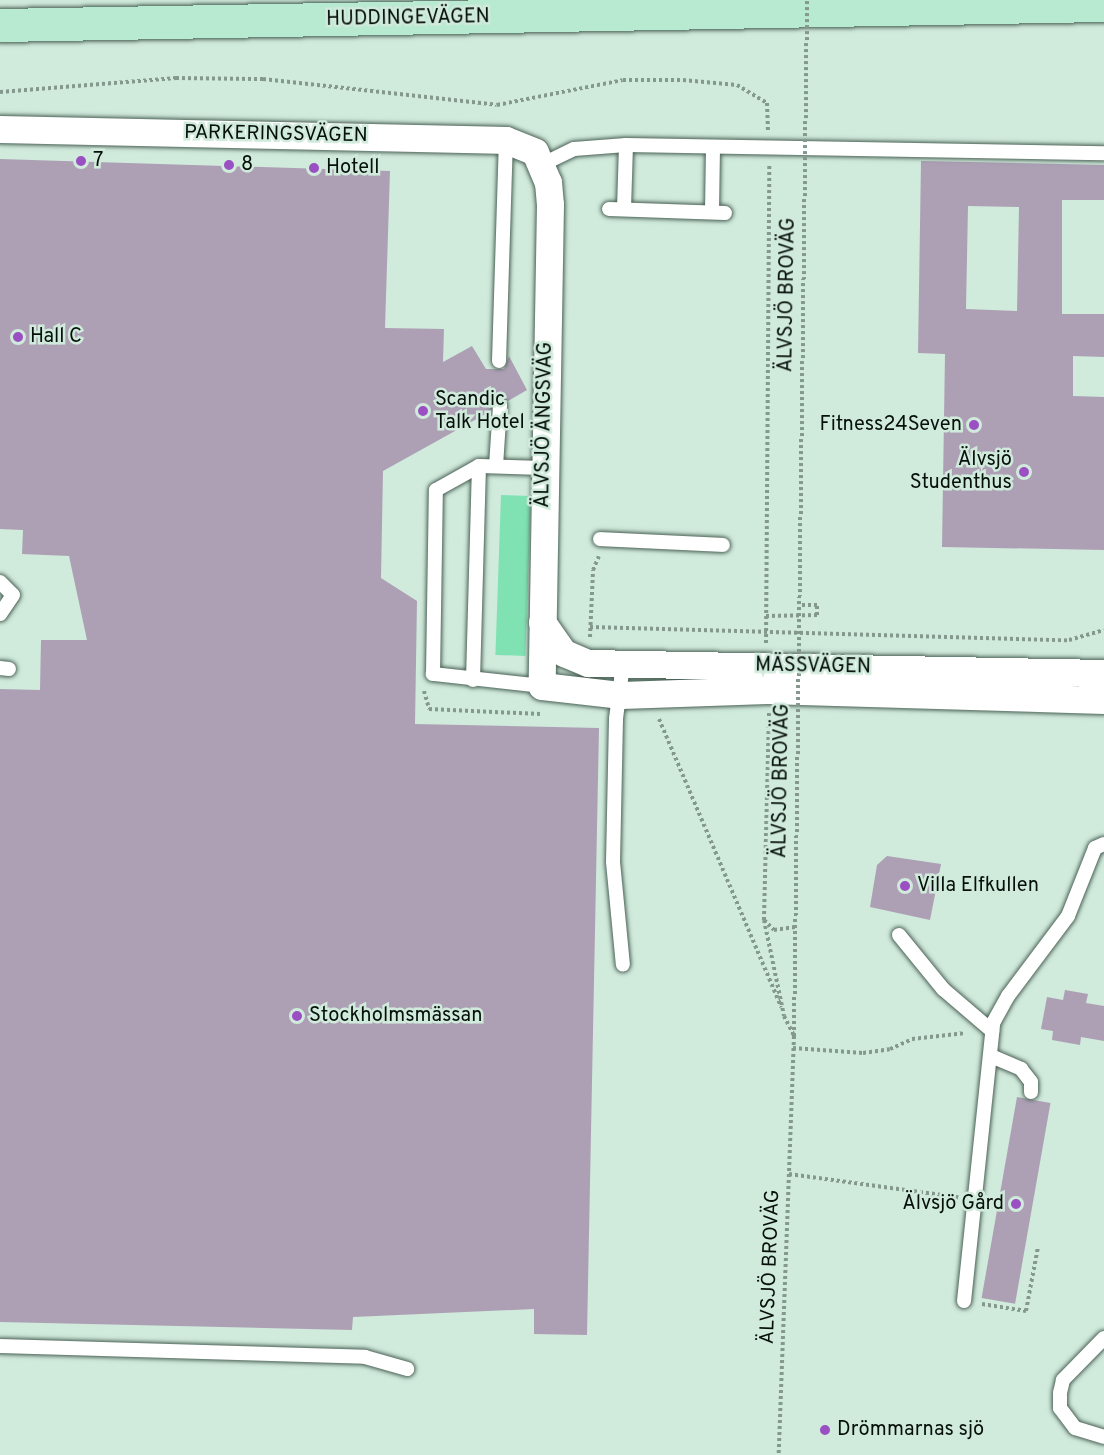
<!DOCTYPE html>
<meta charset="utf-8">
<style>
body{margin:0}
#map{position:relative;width:1104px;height:1455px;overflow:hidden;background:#d0eadc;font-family:Overpass,sans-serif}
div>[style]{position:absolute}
.water>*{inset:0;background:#80e2b3;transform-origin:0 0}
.building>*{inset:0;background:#ada0b5;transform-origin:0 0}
.path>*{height:4px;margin-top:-2px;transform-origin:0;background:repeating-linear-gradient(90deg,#84988d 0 3px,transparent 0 6px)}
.roads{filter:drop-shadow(0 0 2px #4b6256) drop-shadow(0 0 2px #4b6256)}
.lane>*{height:14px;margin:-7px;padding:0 7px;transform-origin:7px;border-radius:7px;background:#fff}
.street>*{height:27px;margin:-13.5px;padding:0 13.5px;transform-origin:13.5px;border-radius:13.5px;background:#fff}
.primary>*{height:33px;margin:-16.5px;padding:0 16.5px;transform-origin:16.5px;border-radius:16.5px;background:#b8e9d1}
.path-bridge>*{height:4px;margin-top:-2px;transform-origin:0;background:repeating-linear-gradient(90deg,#84988d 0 3px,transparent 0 6px)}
.dots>*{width:16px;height:16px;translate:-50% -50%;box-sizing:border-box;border:3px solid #d0eadc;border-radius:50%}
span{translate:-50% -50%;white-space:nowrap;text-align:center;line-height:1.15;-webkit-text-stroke:5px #d0eadc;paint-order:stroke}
.street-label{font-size:20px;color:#060f0a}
.poi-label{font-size:20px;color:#060f0a}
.left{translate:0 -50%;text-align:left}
.right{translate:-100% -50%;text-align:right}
</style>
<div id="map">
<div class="water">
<div style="left:501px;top:495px;width:30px;height:160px;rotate:2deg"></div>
</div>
<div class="building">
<div style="clip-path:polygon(0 159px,390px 171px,385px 328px,444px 329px,443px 362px,472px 346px,486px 369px,504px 369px,509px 356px,527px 390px,508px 401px,496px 397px,491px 411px,383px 471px,381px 578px,417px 601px,415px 724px,599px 728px,587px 1335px,534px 1334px,534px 1309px,353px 1317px,352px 1330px,0 1322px,0 689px,40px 690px,41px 640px,87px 640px,69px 556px,22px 554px,23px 530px,0 529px)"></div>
<div style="clip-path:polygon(evenodd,921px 161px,1104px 165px,1104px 200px,1062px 200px,1062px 314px,1104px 314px,1104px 357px,1073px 356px,1073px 396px,1104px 397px,1104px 550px,942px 547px,945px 354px,918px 353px,921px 161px,968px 206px,1019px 207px,1017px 311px,966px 309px,968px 206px)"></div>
<div style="clip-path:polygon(887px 856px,941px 864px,930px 920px,870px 907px,877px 865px)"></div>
<div style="clip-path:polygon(1065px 990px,1088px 994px,1086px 1003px,1104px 1006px,1104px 1041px,1081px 1037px,1080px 1045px,1052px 1040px,1053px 1031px,1041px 1029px,1047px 997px,1063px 1000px)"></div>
<div style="left:1017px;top:1097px;width:34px;height:204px;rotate:10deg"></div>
</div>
<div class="path">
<div style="left:0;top:92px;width:177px;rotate:-4.5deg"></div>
<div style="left:176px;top:78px;width:87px;rotate:0.7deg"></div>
<div style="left:263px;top:79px;width:235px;rotate:6.3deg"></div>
<div style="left:497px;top:105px;width:128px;rotate:-11.2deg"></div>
<div style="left:623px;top:80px;width:60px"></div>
<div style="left:683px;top:80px;width:54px;rotate:5.3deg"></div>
<div style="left:737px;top:85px;width:35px;rotate:31deg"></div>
<div style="left:767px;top:103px;width:27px;rotate:88deg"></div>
<div style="left:766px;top:616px;width:51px;rotate:-1.1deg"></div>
<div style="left:817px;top:615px;width:10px;rotate:-90deg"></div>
<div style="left:817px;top:605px;width:18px;rotate:180deg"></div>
<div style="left:590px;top:627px;width:479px;rotate:1.6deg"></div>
<div style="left:1069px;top:640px;width:36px;rotate:-16deg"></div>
<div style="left:590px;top:637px;width:67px;rotate:-87.4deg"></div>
<div style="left:593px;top:570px;width:15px;rotate:-67deg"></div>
<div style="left:766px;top:643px;width:479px;rotate:-89.6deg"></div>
<div style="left:424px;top:691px;width:19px;rotate:74deg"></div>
<div style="left:429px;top:709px;width:112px;rotate:2.6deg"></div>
<div style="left:769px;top:713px;width:207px;rotate:91.4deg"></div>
<div style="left:764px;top:920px;width:98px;rotate:78.2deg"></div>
<div style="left:784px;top:1016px;width:22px;rotate:63deg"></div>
<div style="left:794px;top:1036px;width:419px;rotate:92.1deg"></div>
<div style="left:659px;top:719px;width:313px;rotate:67deg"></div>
<div style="left:764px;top:920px;width:14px;rotate:45deg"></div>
<div style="left:774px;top:930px;width:21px;rotate:-8deg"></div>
<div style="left:793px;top:1048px;width:70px;rotate:4.1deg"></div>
<div style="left:863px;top:1053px;width:27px;rotate:-8deg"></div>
<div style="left:890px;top:1049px;width:24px;rotate:-24deg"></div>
<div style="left:912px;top:1039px;width:54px;rotate:-6.3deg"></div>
<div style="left:789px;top:1174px;width:171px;rotate:7.8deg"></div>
<div style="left:982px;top:1304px;width:45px;rotate:9deg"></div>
<div style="left:1026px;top:1311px;width:65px;rotate:-79.4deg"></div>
</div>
<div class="roads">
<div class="lane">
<div style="left:543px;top:164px;width:34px;rotate:-26deg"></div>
<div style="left:574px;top:149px;width:52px;rotate:-4.4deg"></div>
<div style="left:626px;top:145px;width:478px;rotate:1deg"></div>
<div style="left:609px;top:209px;width:116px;rotate:2deg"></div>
<div style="left:624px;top:209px;width:64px;rotate:-88.2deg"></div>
<div style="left:712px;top:212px;width:65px;rotate:-89.1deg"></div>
<div style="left:499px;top:361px;width:221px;rotate:-88.2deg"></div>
<div style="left:496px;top:466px;width:61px;rotate:-86.2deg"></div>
<div style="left:600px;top:539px;width:123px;rotate:2.8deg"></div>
<div style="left:0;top:582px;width:18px;rotate:45deg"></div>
<div style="left:13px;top:595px;width:23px;rotate:124deg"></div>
<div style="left:623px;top:664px;width:55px;rotate:97.3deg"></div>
<div style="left:616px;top:719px;width:143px;rotate:91.2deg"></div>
<div style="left:613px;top:862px;width:103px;rotate:84.5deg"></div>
<div style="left:0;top:668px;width:9px;rotate:6deg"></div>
<div style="left:473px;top:680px;width:214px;rotate:-88.4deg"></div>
<div style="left:542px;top:686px;width:110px;rotate:-173.7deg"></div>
<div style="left:433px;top:674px;width:184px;rotate:-89.1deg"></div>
<div style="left:436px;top:490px;width:49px;rotate:-29.2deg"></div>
<div style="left:479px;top:466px;width:64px;rotate:1.8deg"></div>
<div style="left:899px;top:935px;width:70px;rotate:50.8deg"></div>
<div style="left:943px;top:989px;width:65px;rotate:40.6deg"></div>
<div style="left:991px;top:1056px;width:33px;rotate:23deg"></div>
<div style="left:1021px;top:1069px;width:16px;rotate:52deg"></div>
<div style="left:1031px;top:1082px;width:10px;rotate:90deg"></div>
<div style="left:964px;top:1301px;width:280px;rotate:-84deg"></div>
<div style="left:993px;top:1023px;width:31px;rotate:-61deg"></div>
<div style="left:1008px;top:996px;width:100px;rotate:-53.1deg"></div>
<div style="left:1068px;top:916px;width:73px;rotate:-68.3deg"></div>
<div style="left:1095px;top:848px;width:10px;rotate:-24deg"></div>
<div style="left:1104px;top:1338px;width:59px;rotate:134.3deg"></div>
<div style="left:1063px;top:1380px;width:13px;rotate:103deg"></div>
<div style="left:1060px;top:1393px;width:15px;rotate:90deg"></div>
<div style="left:1060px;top:1408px;width:25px;rotate:53deg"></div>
<div style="left:1075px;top:1428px;width:30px;rotate:17deg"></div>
<div style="left:0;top:1346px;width:365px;rotate:1.7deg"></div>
<div style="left:365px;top:1357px;width:44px;rotate:15.9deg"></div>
</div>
<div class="street">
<div style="left:0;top:129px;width:506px;rotate:1.25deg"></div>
<div style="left:506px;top:140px;width:31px;rotate:22deg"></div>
<div style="left:535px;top:152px;width:33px;rotate:67deg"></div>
<div style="left:548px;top:182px;width:22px;rotate:85deg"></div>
<div style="left:550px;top:204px;width:482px;rotate:91deg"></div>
<div style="left:542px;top:686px;width:80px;rotate:6.5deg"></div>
<div style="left:621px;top:695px;width:146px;rotate:-2deg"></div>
<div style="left:767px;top:690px;width:337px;rotate:1.7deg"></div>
<div style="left:542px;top:622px;width:38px;rotate:55deg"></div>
<div style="left:564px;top:653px;width:26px;rotate:23deg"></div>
<div style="left:588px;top:663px;width:516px;rotate:1.11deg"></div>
</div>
<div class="primary">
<div style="left:0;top:25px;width:1104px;rotate:-1.04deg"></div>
</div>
</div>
<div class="path-bridge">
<div style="left:794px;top:1036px;width:1036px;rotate:-89.28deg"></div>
</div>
<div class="dots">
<div style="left:81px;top:161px;background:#9a4fc2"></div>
<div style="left:229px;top:165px;background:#9a4fc2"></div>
<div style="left:314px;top:168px;background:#9a4fc2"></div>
<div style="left:18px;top:337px;background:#9a4fc2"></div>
<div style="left:423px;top:411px;background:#9a4fc2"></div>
<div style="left:974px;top:425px;background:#9a4fc2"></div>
<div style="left:1024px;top:472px;background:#9a4fc2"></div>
<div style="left:905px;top:886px;background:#9a4fc2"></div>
<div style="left:297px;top:1016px;background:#9a4fc2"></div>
<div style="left:1016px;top:1204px;background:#9a4fc2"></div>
<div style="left:825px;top:1430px;background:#9a4fc2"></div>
</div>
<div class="street-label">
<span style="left:408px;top:19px;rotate:-1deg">HUDDINGEVÄGEN</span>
<span style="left:276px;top:135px;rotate:1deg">PARKERINGSVÄGEN</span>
<span style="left:788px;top:295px;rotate:-89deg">ÄLVSJÖ BROVÄG</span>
<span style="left:545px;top:425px;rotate:-89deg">ÄLVSJÖ ÄNGSVÄG</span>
<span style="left:813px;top:667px;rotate:1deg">MÄSSVÄGEN</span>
<span style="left:782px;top:781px;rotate:-89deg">ÄLVSJÖ BROVÄG</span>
<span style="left:771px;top:1267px;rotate:-88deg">ÄLVSJÖ BROVÄG</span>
</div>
<div class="poi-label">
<span class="left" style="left:93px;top:161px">7</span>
<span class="left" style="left:241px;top:165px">8</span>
<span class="left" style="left:326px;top:168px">Hotell</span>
<span class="left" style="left:30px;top:337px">Hall C</span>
<span class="left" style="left:435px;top:412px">Scandic<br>Talk Hotel</span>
<span class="right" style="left:962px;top:425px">Fitness24Seven</span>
<span class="right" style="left:1012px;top:472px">Älvsjö<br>Studenthus</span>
<span class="left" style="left:917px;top:886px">Villa Elfkullen</span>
<span class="left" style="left:309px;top:1016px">Stockholmsmässan</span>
<span class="right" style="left:1004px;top:1204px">Älvsjö Gård</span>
<span class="left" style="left:837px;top:1430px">Drömmarnas sjö</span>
</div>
</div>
